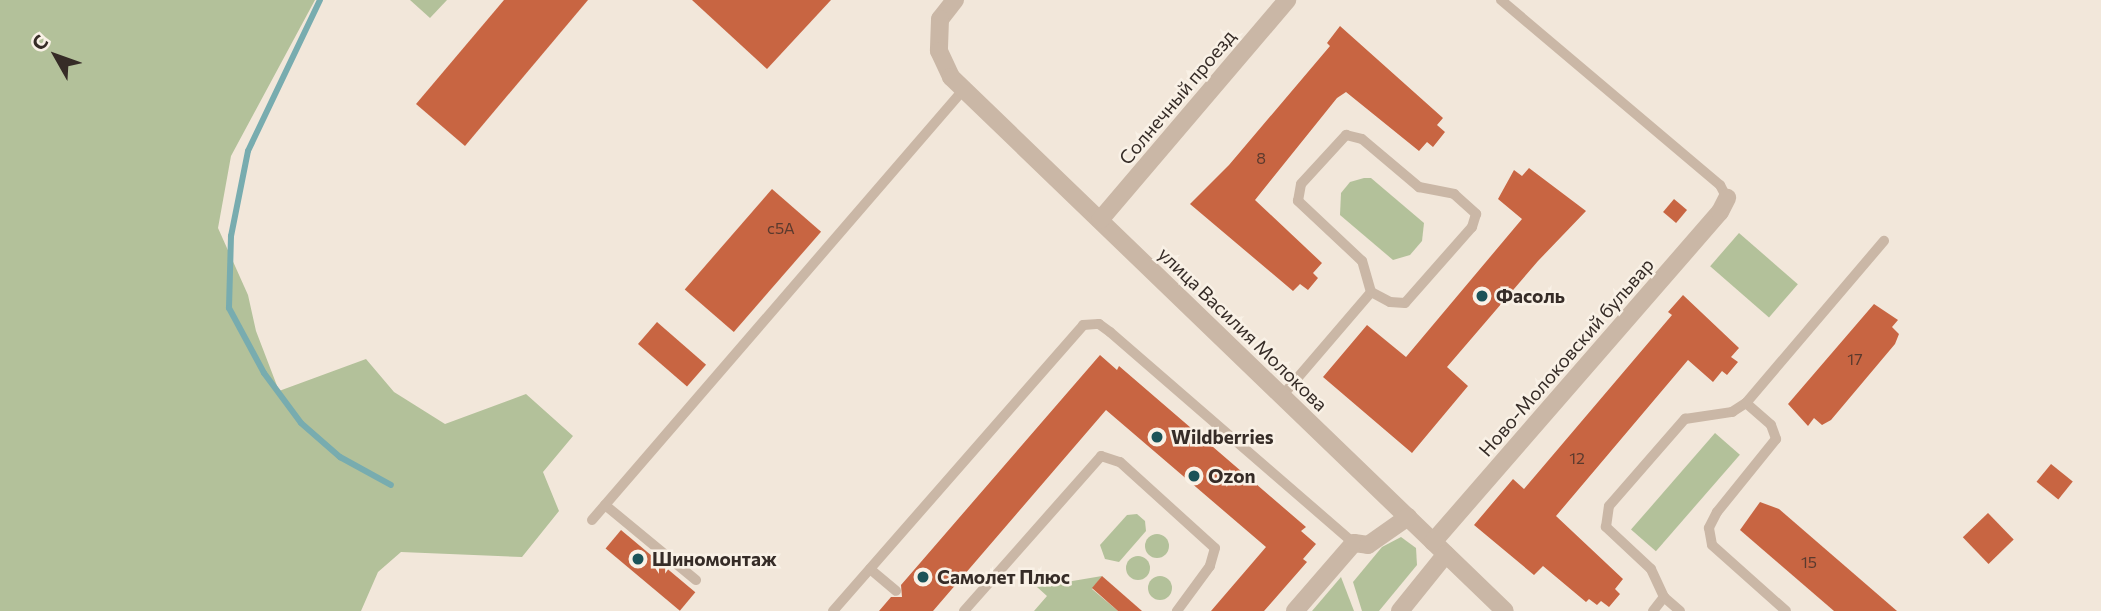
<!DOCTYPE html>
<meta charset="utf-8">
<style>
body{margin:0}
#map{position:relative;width:2101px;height:611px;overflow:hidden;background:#f2e7da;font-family:Commissioner,sans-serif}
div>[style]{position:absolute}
.green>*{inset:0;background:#b3c19a;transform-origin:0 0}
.round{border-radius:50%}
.stream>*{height:6px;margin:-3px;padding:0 3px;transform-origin:3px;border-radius:3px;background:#78acaf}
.building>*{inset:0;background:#c86542;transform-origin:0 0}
.lane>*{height:10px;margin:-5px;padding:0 5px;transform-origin:5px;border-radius:5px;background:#cab7a6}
.street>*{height:18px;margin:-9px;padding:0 9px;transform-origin:9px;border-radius:9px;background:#cab7a6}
.dots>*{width:19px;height:19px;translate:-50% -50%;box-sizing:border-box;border:4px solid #f9f1e6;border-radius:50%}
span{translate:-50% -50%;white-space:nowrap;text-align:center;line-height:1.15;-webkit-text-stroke:5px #f9f1e6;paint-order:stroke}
.number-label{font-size:16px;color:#5a3a2e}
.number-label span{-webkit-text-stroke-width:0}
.street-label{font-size:19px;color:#362c27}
.poi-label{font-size:19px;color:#362c27;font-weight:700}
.left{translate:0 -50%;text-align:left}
.north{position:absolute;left:21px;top:21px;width:70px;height:70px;-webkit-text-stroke:5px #f9f1e6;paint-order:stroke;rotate:310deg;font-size:19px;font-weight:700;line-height:28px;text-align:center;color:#362c27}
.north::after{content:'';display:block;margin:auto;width:24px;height:32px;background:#362c27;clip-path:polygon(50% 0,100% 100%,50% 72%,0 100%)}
</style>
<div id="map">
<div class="green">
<div style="clip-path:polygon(0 0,315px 0,231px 156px,218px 228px,248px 295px,256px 331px,279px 391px,366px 359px,394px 392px,445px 424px,526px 394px,573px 436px,543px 472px,559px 511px,522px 557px,401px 552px,378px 572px,361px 611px,0 611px)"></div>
<div style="clip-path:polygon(410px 0,447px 0,430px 18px)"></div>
<div style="clip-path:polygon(1364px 178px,1371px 178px,1424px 223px,1422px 241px,1410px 255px,1393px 260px,1340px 215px,1341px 193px,1350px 182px)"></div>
<div style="left:1739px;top:233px;width:78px;height:44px;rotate:41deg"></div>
<div style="left:1715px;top:433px;width:33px;height:128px;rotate:41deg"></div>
<div style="clip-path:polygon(1137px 514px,1145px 521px,1146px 531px,1119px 562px,1105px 559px,1100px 545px,1127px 515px)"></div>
<div class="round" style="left:1145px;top:534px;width:24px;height:24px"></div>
<div style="clip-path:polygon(1401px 537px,1416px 548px,1417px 565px,1379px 611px,1362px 611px,1353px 582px,1382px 547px)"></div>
<div class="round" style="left:1126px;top:556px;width:24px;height:24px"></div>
<div class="round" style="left:1148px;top:576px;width:24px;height:24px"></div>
<div style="clip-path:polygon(1102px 576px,1092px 589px,1118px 611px,1034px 611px,1047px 596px,1037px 587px)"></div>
<div style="clip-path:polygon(1341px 577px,1354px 611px,1312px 611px)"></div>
</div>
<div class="stream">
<div style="left:320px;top:0;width:167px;rotate:115.5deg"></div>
<div style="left:248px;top:151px;width:87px;rotate:101.3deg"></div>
<div style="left:231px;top:236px;width:72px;rotate:91.6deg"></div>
<div style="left:229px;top:308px;width:74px;rotate:61.7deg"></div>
<div style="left:264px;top:373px;width:62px;rotate:53.5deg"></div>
<div style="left:301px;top:423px;width:52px;rotate:41.1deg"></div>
<div style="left:340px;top:457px;width:58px;rotate:28.8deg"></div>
</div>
<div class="building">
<div style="clip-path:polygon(504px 0,588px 0,465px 146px,416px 104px)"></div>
<div style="clip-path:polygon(692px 0,831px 0,767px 69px)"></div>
<div style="clip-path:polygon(1340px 26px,1443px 118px,1437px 125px,1445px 132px,1433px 147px,1427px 142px,1419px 151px,1346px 92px,1337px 98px,1255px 200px,1322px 263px,1313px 273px,1318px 278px,1308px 290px,1300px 284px,1293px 291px,1190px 204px,1229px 165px,1330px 46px,1327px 43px)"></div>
<div style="clip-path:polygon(1529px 168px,1586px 211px,1538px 261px,1447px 367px,1468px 386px,1412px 453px,1323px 377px,1367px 325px,1406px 357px,1522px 219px,1498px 199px,1514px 170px,1522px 176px)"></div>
<div style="left:772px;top:189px;width:65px;height:133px;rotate:41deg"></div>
<div style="left:1674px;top:199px;width:17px;height:17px;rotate:40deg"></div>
<div style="clip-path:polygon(1683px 295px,1739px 348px,1731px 357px,1738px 362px,1727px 375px,1722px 371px,1713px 382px,1688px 360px,1556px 516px,1623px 579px,1615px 589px,1620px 594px,1609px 607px,1601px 601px,1597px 605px,1589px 599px,1586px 602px,1543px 566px,1534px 575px,1474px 525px,1513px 479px,1524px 489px,1672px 315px,1668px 312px)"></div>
<div style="clip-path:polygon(1874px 304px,1898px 320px,1892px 327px,1899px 334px,1895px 344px,1831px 420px,1822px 425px,1814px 418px,1808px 426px,1788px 404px)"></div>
<div style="left:657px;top:322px;width:65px;height:29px;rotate:41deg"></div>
<div style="clip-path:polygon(1100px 355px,1117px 370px,1119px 366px,1306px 527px,1301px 531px,1316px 544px,1303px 559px,1307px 562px,1264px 611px,1211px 611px,1266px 547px,1106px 410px,933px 611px,879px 611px,891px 597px,902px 597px,901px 585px)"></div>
<div style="left:2051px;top:464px;width:28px;height:23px;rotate:39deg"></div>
<div style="clip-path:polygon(1760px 502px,1779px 509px,1897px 611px,1834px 611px,1740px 530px)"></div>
<div style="left:1988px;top:513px;width:37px;height:35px;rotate:46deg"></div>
<div style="left:621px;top:530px;width:97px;height:24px;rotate:40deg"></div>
<div style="clip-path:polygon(1102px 576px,1142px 611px,1118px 611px,1092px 588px)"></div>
</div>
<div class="lane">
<div style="left:1501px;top:0;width:287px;rotate:40.2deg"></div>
<div style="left:1720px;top:185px;width:15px;rotate:62deg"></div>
<div style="left:1282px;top:396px;width:137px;rotate:-49.4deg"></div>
<div style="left:1371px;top:292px;width:32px;rotate:-106deg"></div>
<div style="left:1362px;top:261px;width:88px;rotate:-136.8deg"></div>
<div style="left:1298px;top:201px;width:17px;rotate:-80deg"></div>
<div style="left:1301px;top:184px;width:67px;rotate:-47.4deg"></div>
<div style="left:1346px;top:135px;width:16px;rotate:14deg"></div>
<div style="left:1362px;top:139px;width:75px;rotate:40.1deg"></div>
<div style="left:1419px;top:187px;width:36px;rotate:11deg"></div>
<div style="left:1454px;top:194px;width:30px;rotate:42deg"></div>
<div style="left:1476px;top:214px;width:14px;rotate:107deg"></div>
<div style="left:1472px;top:227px;width:101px;rotate:131.4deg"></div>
<div style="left:1405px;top:303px;width:15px;rotate:-176deg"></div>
<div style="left:1390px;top:302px;width:21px;rotate:-152deg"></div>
<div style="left:1746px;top:403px;width:33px;rotate:41deg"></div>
<div style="left:1771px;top:425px;width:15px;rotate:70deg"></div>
<div style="left:1776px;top:439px;width:94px;rotate:128.9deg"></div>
<div style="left:1717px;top:512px;width:18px;rotate:117deg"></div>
<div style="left:1709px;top:528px;width:17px;rotate:80deg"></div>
<div style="left:1712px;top:545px;width:99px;rotate:41.7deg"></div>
<div style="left:605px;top:505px;width:118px;rotate:39.5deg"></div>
<div style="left:592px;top:520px;width:569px;rotate:-49.2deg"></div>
<div style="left:870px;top:569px;width:34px;rotate:40deg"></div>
<div style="left:833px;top:611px;width:380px;rotate:-48.8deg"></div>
<div style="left:1083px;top:325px;width:16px;rotate:-4deg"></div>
<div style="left:1099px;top:324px;width:14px;rotate:36deg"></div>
<div style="left:1110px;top:332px;width:323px;rotate:40.9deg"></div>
<div style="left:964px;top:611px;width:207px;rotate:-48.5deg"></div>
<div style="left:1101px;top:456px;width:20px;rotate:18deg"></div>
<div style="left:1120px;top:462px;width:128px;rotate:42.2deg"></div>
<div style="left:1215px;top:548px;width:19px;rotate:106deg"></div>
<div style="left:1210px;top:566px;width:56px;rotate:126.3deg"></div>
<div style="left:1653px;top:611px;width:18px;rotate:-52deg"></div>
<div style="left:1680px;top:611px;width:21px;rotate:-139deg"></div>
<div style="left:1664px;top:597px;width:31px;rotate:-115deg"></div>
<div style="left:1651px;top:569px;width:62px;rotate:-137deg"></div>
<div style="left:1606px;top:527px;width:21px;rotate:-82deg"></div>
<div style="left:1609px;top:506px;width:116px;rotate:-48.9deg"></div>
<div style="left:1685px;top:419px;width:48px;rotate:-8.5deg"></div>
<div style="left:1732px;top:412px;width:17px;rotate:-33deg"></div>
<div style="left:1746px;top:403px;width:213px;rotate:-49.6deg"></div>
</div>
<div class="street">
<div style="left:955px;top:0;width:24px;rotate:128deg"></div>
<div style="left:940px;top:19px;width:32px;rotate:92deg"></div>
<div style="left:939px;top:51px;width:29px;rotate:65deg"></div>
<div style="left:951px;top:77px;width:769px;rotate:43.95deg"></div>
<div style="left:1100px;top:220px;width:289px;rotate:-49.6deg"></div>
<div style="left:1433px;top:542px;width:437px;rotate:-49deg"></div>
<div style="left:1720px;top:212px;width:16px;rotate:-63deg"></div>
<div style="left:1295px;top:611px;width:90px;rotate:-49.1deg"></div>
<div style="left:1354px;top:543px;width:14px;rotate:8deg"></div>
<div style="left:1368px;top:545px;width:49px;rotate:-35deg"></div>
<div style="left:1400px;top:611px;width:73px;rotate:-51.1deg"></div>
</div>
<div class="dots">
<div style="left:1482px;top:296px;background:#1c5358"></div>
<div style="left:1157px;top:437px;background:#1c5358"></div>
<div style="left:1194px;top:476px;background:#1c5358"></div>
<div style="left:638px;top:559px;background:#1c5358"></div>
<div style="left:923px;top:577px;background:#1c5358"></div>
</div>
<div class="number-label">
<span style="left:1261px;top:158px">8</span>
<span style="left:781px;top:228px">с5А</span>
<span style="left:1855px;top:359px">17</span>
<span style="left:1577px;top:458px">12</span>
<span style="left:1809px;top:562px">15</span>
</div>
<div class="street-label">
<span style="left:1177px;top:97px;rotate:-50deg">Солнечный проезд</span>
<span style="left:1243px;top:329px;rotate:44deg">улица Василия Молокова</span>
<span style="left:1566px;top:357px;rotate:-49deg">Ново-Молоковский бульвар</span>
</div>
<div class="poi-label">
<span class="left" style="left:1496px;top:296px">Фасоль</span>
<span class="left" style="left:1171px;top:437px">Wildberries</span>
<span class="left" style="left:1208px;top:476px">Ozon</span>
<span class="left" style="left:652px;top:559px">Шиномонтаж</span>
<span class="left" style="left:937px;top:577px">Самолет Плюс</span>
</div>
<div class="north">С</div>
</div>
